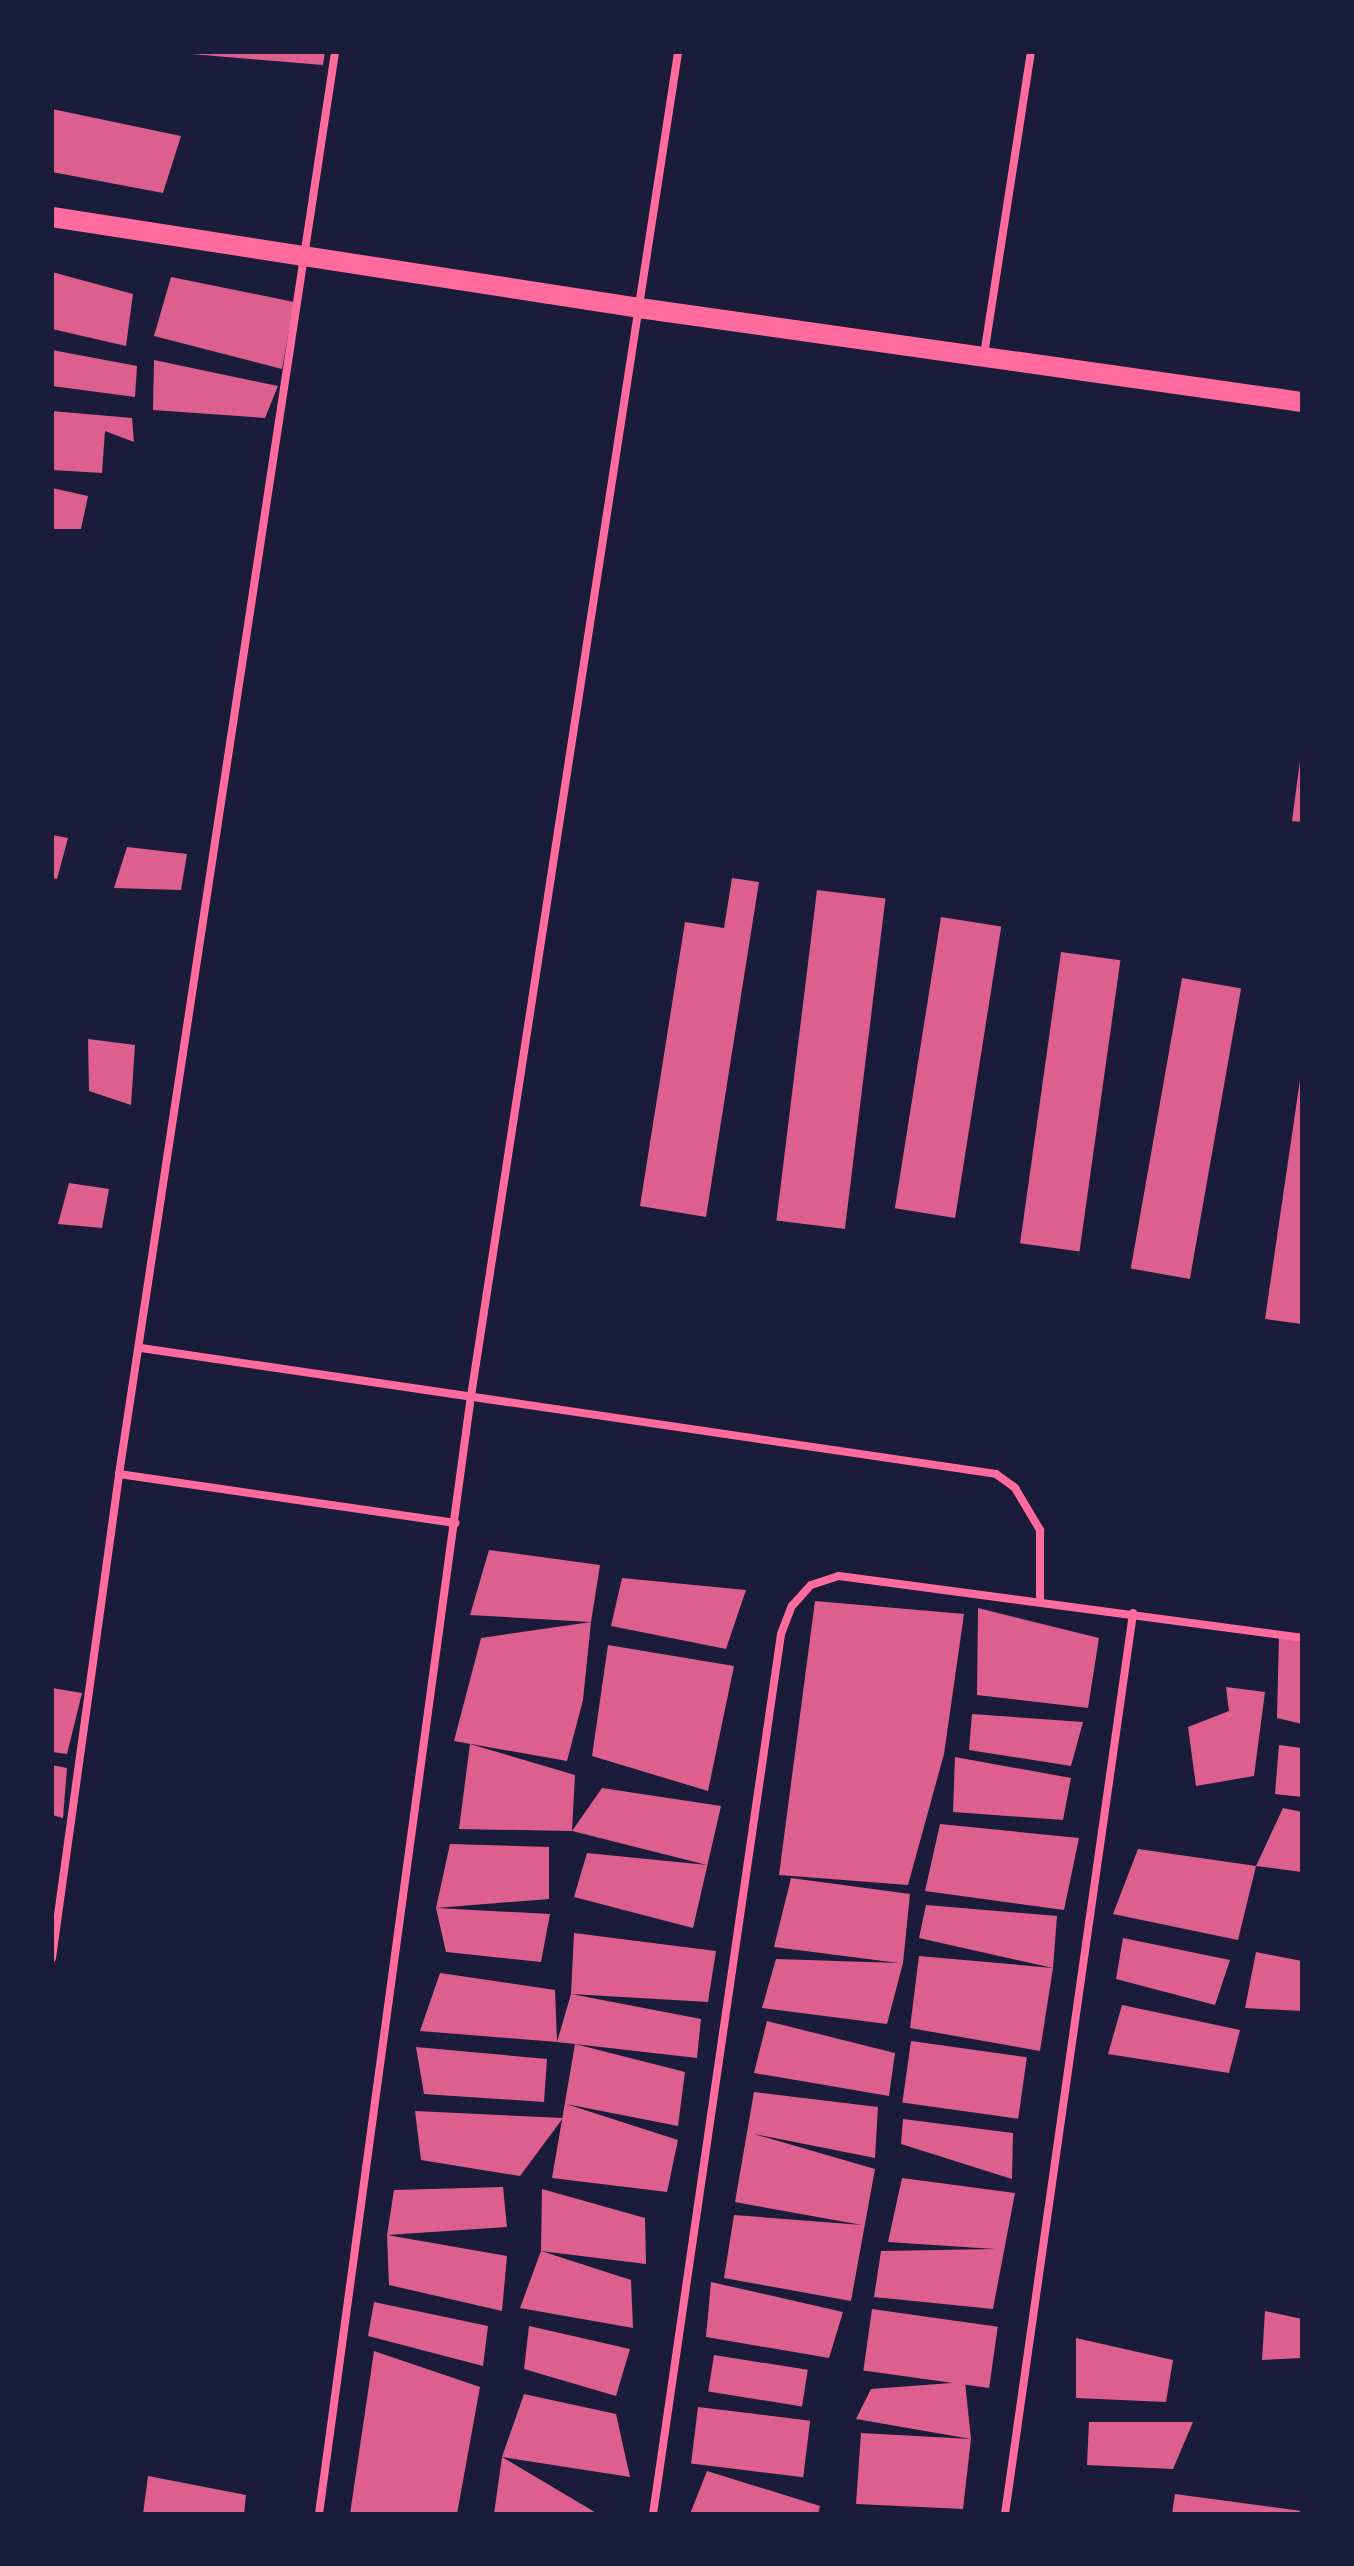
<!DOCTYPE html>
<style>
body{margin:0}
#map{position:relative;width:1354px;height:2566px;overflow:hidden;background:#1b1b3a;font-family:"Sofia Sans Condensed",sans-serif}
div>[style]{position:absolute}
.building>*{inset:0;background:#dd5f8e;transform-origin:0 0}
.minor>*{height:8px;margin:-4px;padding:0 4px;transform-origin:4px;border-radius:4px;background:#ff6b9d}
.primary>*{height:20px;margin:-10px;padding:0 10px;transform-origin:10px;border-radius:10px;background:#ff6b9d}
span{translate:-50% -50%;white-space:nowrap;text-align:center;line-height:1.15;-webkit-text-stroke:8px #1b1b3a;paint-order:stroke}
.frame{position:absolute;inset:0;border:54px solid #1b1b3a;pointer-events:none}
</style>
<div id="map">
<div class="building">
<div style="clip-path:polygon(168px 52px,325px 52px,323px 65px)"></div>
<div style="clip-path:polygon(52px 109px,181px 136px,163px 193px,52px 172px)"></div>
<div style="clip-path:polygon(52px 272px,133px 294px,126px 346px,52px 329px)"></div>
<div style="clip-path:polygon(171px 277px,294px 302px,282px 369px,154px 336px)"></div>
<div style="clip-path:polygon(52px 350px,137px 366px,135px 397px,52px 386px)"></div>
<div style="clip-path:polygon(154px 360px,278px 386px,265px 418px,153px 410px)"></div>
<div style="clip-path:polygon(52px 411px,132px 418px,134px 442px,105px 431px,102px 473px,52px 470px)"></div>
<div style="clip-path:polygon(52px 488px,88px 496px,81px 529px,52px 529px)"></div>
<div style="clip-path:polygon(1300px 761px,1302px 762px,1302px 822px,1292px 821px)"></div>
<div style="clip-path:polygon(52px 835px,68px 838px,57px 879px,52px 878px)"></div>
<div style="clip-path:polygon(127px 847px,187px 854px,181px 890px,114px 888px)"></div>
<div style="clip-path:polygon(732px 878px,759px 882px,706px 1217px,640px 1206px,685px 922px,724px 928px)"></div>
<div style="left:817px;top:890px;width:69px;height:333px;rotate:7deg"></div>
<div style="left:941px;top:917px;width:61px;height:295px;rotate:9deg"></div>
<div style="left:1061px;top:952px;width:60px;height:294px;rotate:8deg"></div>
<div style="left:1182px;top:978px;width:60px;height:295px;rotate:10deg"></div>
<div style="clip-path:polygon(88px 1039px,135px 1045px,131px 1105px,89px 1091px)"></div>
<div style="clip-path:polygon(1302px 1066px,1302px 1324px,1265px 1319px)"></div>
<div style="clip-path:polygon(69px 1183px,109px 1189px,102px 1228px,58px 1224px)"></div>
<div style="clip-path:polygon(489px 1550px,600px 1565px,591px 1622px,470px 1615px)"></div>
<div style="clip-path:polygon(622px 1578px,746px 1590px,726px 1649px,611px 1626px)"></div>
<div style="clip-path:polygon(815px 1601px,964px 1614px,944px 1754px,908px 1885px,779px 1875px)"></div>
<div style="clip-path:polygon(978px 1608px,1099px 1638px,1088px 1708px,977px 1695px)"></div>
<div style="clip-path:polygon(591px 1622px,583px 1700px,567px 1761px,454px 1741px,481px 1638px)"></div>
<div style="clip-path:polygon(1279px 1635px,1302px 1642px,1302px 1724px,1277px 1718px)"></div>
<div style="clip-path:polygon(608px 1645px,734px 1666px,708px 1791px,592px 1756px)"></div>
<div style="clip-path:polygon(1226px 1687px,1265px 1692px,1254px 1776px,1196px 1786px,1188px 1727px,1229px 1711px)"></div>
<div style="clip-path:polygon(52px 1688px,82px 1693px,67px 1754px,52px 1752px)"></div>
<div style="clip-path:polygon(972px 1714px,1083px 1722px,1071px 1766px,969px 1750px)"></div>
<div style="clip-path:polygon(470px 1744px,575px 1775px,572px 1831px,602px 1788px,721px 1806px,693px 1928px,574px 1897px,587px 1853px,707px 1865px,572px 1831px,459px 1829px)"></div>
<div style="clip-path:polygon(1279px 1745px,1302px 1748px,1302px 1797px,1275px 1794px)"></div>
<div style="clip-path:polygon(955px 1757px,1071px 1778px,1063px 1820px,953px 1812px)"></div>
<div style="clip-path:polygon(52px 1765px,67px 1768px,63px 1818px,52px 1815px)"></div>
<div style="clip-path:polygon(1283px 1808px,1302px 1812px,1302px 1872px,1256px 1866px,1238px 1940px,1113px 1914px,1138px 1849px,1256px 1866px)"></div>
<div style="clip-path:polygon(940px 1824px,1079px 1838px,1064px 1910px,925px 1891px)"></div>
<div style="clip-path:polygon(450px 1844px,549px 1847px,549px 1899px,436px 1908px,550px 1914px,541px 1962px,446px 1952px,436px 1908px)"></div>
<div style="clip-path:polygon(791px 1878px,910px 1894px,903px 1963px,887px 2024px,762px 2008px,776px 1959px,899px 1963px,774px 1947px)"></div>
<div style="clip-path:polygon(926px 1905px,1057px 1916px,1053px 1968px,919px 1938px)"></div>
<div style="clip-path:polygon(574px 1933px,716px 1951px,708px 2002px,571px 1994px,701px 2019px,697px 2058px,557px 2042px,571px 1994px)"></div>
<div style="clip-path:polygon(1123px 1938px,1230px 1960px,1215px 2005px,1116px 1979px)"></div>
<div style="clip-path:polygon(1256px 1952px,1302px 1961px,1302px 2011px,1245px 2008px)"></div>
<div style="clip-path:polygon(919px 1956px,1053px 1968px,1040px 2051px,910px 2028px)"></div>
<div style="clip-path:polygon(440px 1973px,555px 1990px,557px 2042px,420px 2031px)"></div>
<div style="clip-path:polygon(1122px 2005px,1240px 2030px,1229px 2073px,1108px 2054px)"></div>
<div style="clip-path:polygon(767px 2021px,895px 2053px,889px 2096px,754px 2073px)"></div>
<div style="left:911px;top:2041px;width:117px;height:62px;rotate:8deg"></div>
<div style="clip-path:polygon(575px 2044px,685px 2072px,678px 2126px,566px 2104px,678px 2140px,667px 2192px,552px 2178px)"></div>
<div style="clip-path:polygon(416px 2047px,547px 2059px,544px 2102px,424px 2094px)"></div>
<div style="clip-path:polygon(754px 2092px,878px 2107px,875px 2158px,754px 2134px,875px 2169px,851px 2301px,724px 2278px,734px 2215px,862px 2225px,735px 2202px)"></div>
<div style="clip-path:polygon(415px 2111px,563px 2118px,520px 2176px,421px 2160px)"></div>
<div style="clip-path:polygon(903px 2119px,1013px 2133px,1012px 2179px,901px 2144px)"></div>
<div style="clip-path:polygon(902px 2178px,1015px 2193px,993px 2309px,874px 2297px,881px 2251px,995px 2249px,888px 2242px)"></div>
<div style="clip-path:polygon(503px 2187px,507px 2227px,387px 2235px,507px 2256px,502px 2311px,389px 2285px,387px 2235px,394px 2190px)"></div>
<div style="clip-path:polygon(542px 2189px,645px 2218px,646px 2264px,541px 2251px)"></div>
<div style="clip-path:polygon(541px 2251px,631px 2280px,633px 2328px,520px 2308px)"></div>
<div style="clip-path:polygon(711px 2282px,843px 2312px,829px 2358px,706px 2337px)"></div>
<div style="clip-path:polygon(374px 2302px,488px 2326px,483px 2366px,368px 2336px)"></div>
<div style="left:872px;top:2309px;width:127px;height:62px;rotate:8deg"></div>
<div style="clip-path:polygon(1265px 2311px,1302px 2319px,1302px 2358px,1262px 2360px)"></div>
<div style="clip-path:polygon(529px 2326px,630px 2349px,616px 2396px,524px 2369px)"></div>
<div style="clip-path:polygon(1076px 2338px,1173px 2360px,1166px 2402px,1076px 2398px)"></div>
<div style="clip-path:polygon(374px 2351px,480px 2387px,457px 2514px,350px 2514px)"></div>
<div style="left:714px;top:2355px;width:95px;height:37px;rotate:9deg"></div>
<div style="clip-path:polygon(965px 2382px,971px 2439px,963px 2509px,856px 2504px,861px 2433px,971px 2439px,856px 2419px,871px 2389px)"></div>
<div style="clip-path:polygon(524px 2394px,616px 2414px,630px 2477px,502px 2457px)"></div>
<div style="left:698px;top:2407px;width:113px;height:57px;rotate:7deg"></div>
<div style="clip-path:polygon(1089px 2422px,1193px 2422px,1173px 2469px,1087px 2465px)"></div>
<div style="clip-path:polygon(502px 2457px,598px 2514px,494px 2514px)"></div>
<div style="clip-path:polygon(707px 2471px,820px 2506px,818px 2514px,690px 2514px)"></div>
<div style="clip-path:polygon(148px 2476px,246px 2495px,244px 2514px,143px 2514px)"></div>
<div style="clip-path:polygon(1175px 2494px,1302px 2511px,1302px 2514px,1172px 2514px)"></div>
</div>
<div class="minor">
<div style="left:984px;top:355px;width:307px;rotate:-81.2deg"></div>
<div style="left:141px;top:1348px;width:864px;rotate:8.38deg"></div>
<div style="left:996px;top:1474px;width:24px;rotate:36deg"></div>
<div style="left:1015px;top:1488px;width:49px;rotate:59.2deg"></div>
<div style="left:1040px;top:1530px;width:69px;rotate:90deg"></div>
<div style="left:119px;top:1474px;width:340px;rotate:8.3deg"></div>
<div style="left:52px;top:1958px;width:489px;rotate:-82.1deg"></div>
<div style="left:119px;top:1474px;width:1438px;rotate:-81.36deg"></div>
<div style="left:319px;top:2514px;width:1128px;rotate:-82.26deg"></div>
<div style="left:471px;top:1396px;width:1360px;rotate:-81.24deg"></div>
<div style="left:653px;top:2514px;width:889px;rotate:-81.72deg"></div>
<div style="left:781px;top:1634px;width:30px;rotate:-69deg"></div>
<div style="left:792px;top:1606px;width:28px;rotate:-48deg"></div>
<div style="left:811px;top:1585px;width:29px;rotate:-18deg"></div>
<div style="left:839px;top:1576px;width:467px;rotate:7.6deg"></div>
<div style="left:1005px;top:2514px;width:910px;rotate:-81.91deg"></div>
</div>
<div class="primary">
<div style="left:52px;top:217px;width:594px;rotate:8.81deg"></div>
<div style="left:639px;top:308px;width:670px;rotate:8.07deg"></div>
</div>
<div class="frame"></div>
</div>
